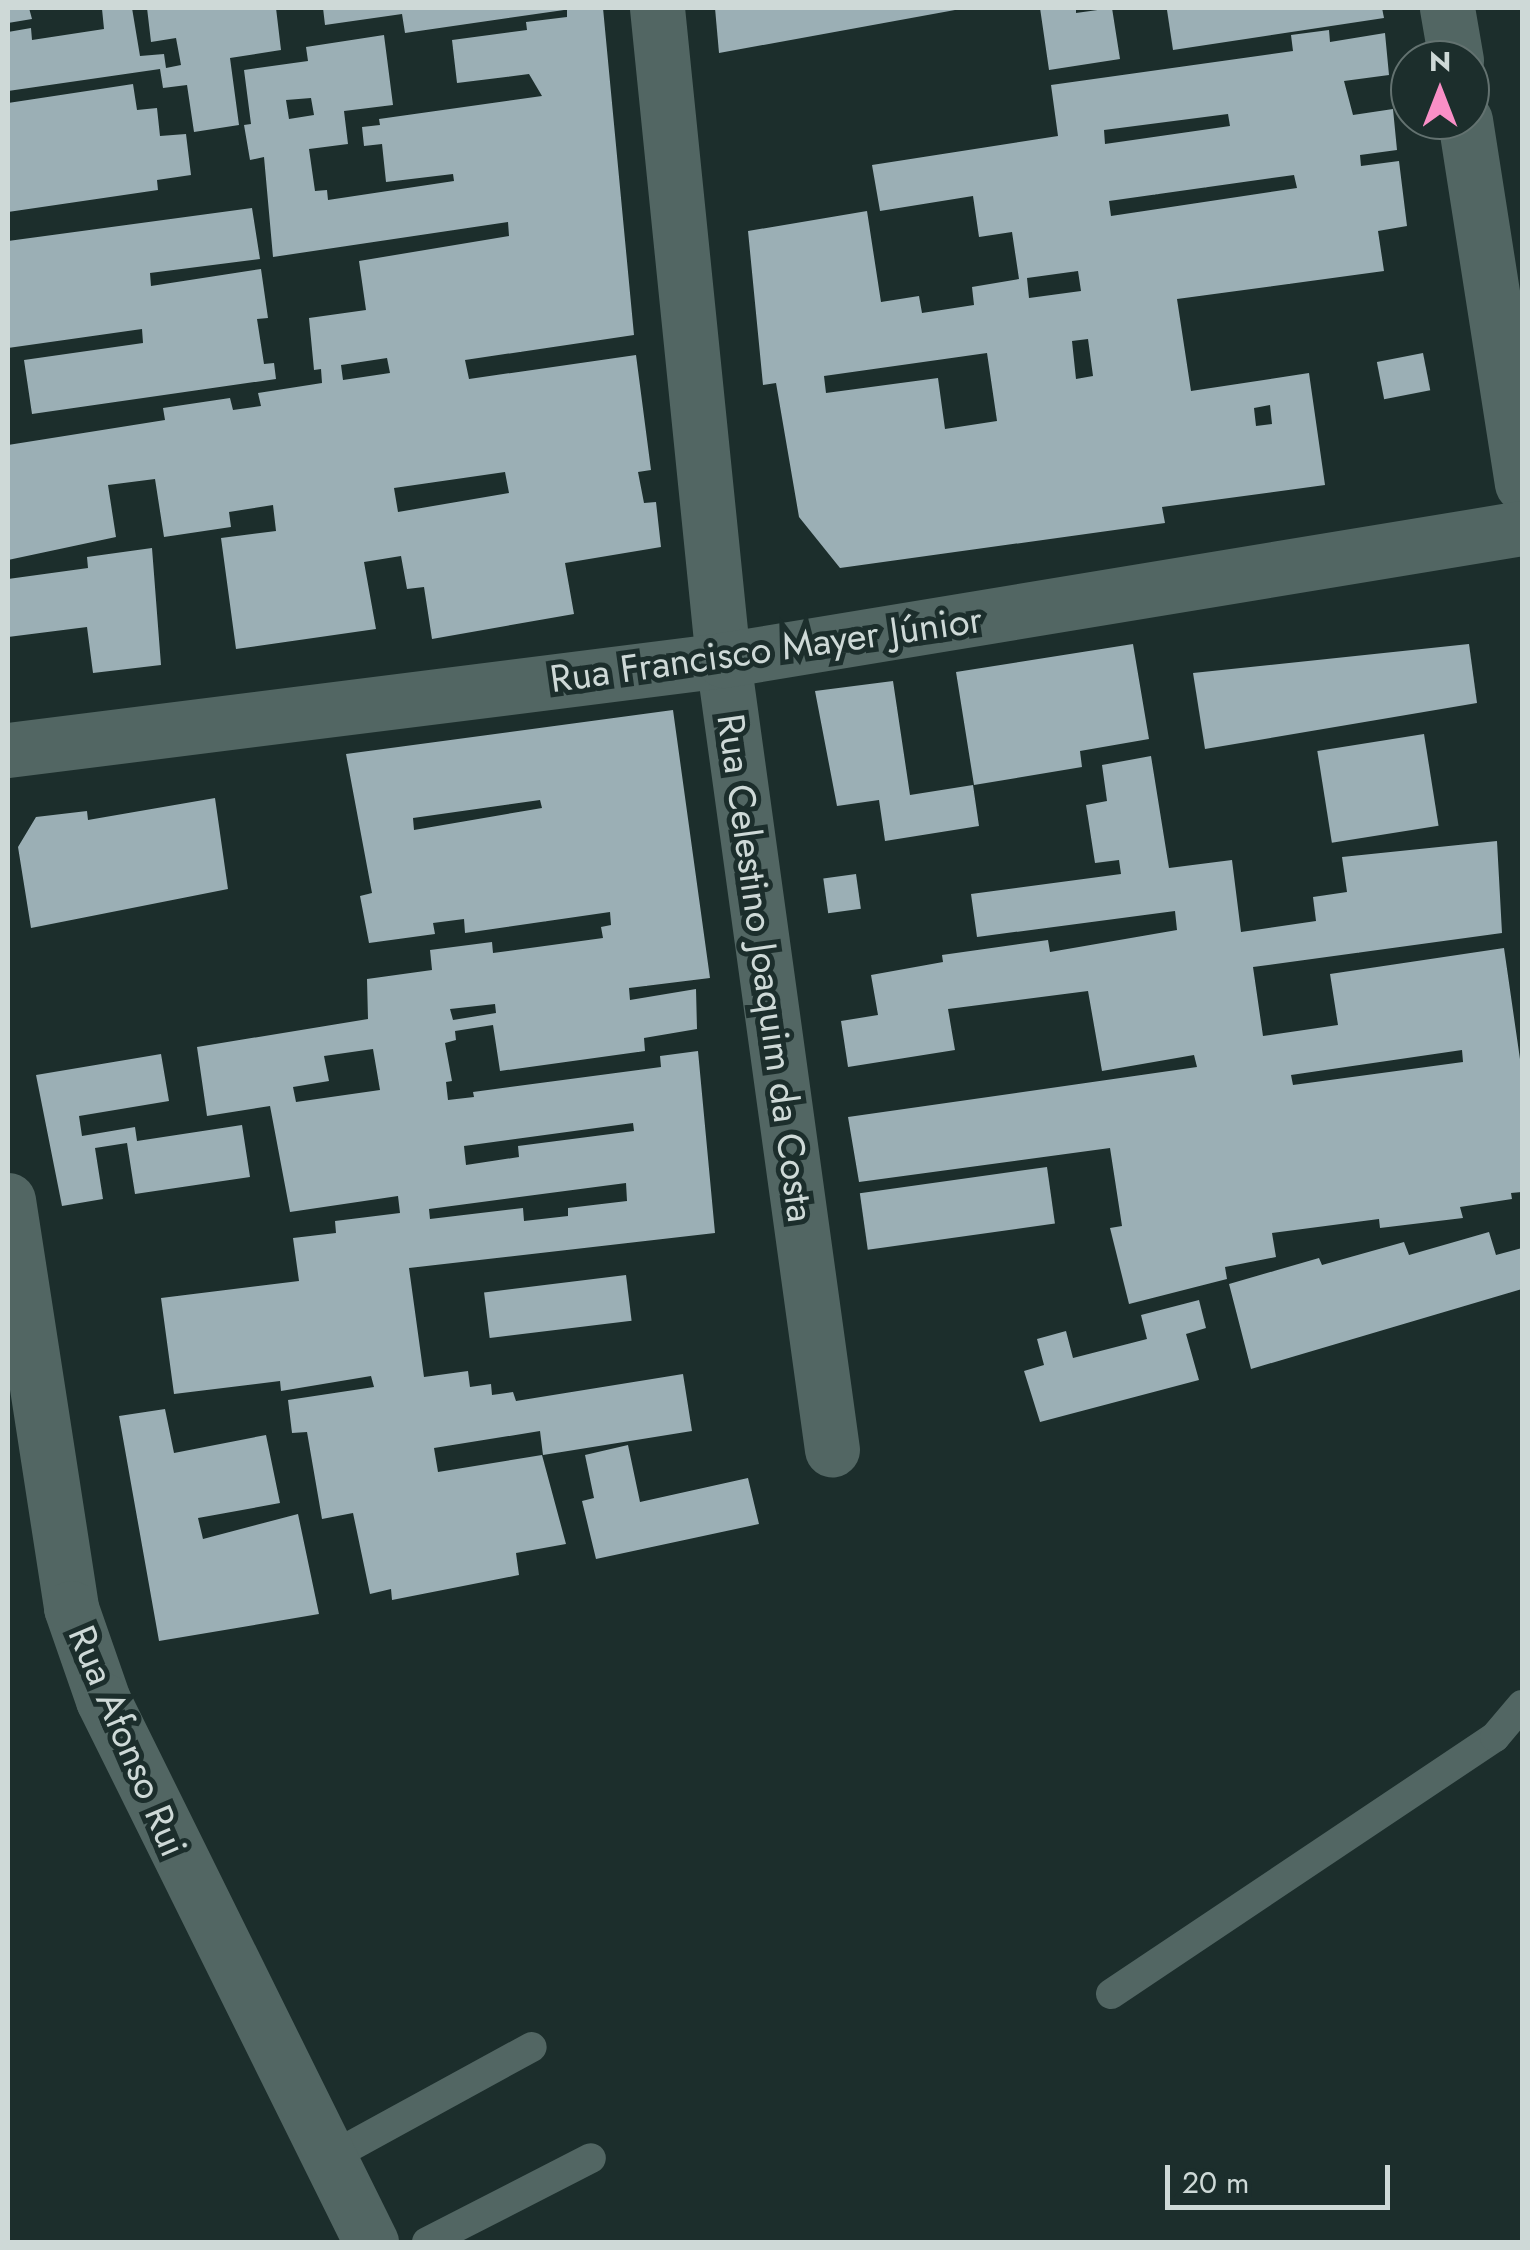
<!DOCTYPE html>
<meta charset="utf-8">
<style>
body{margin:0}
#map{position:relative;width:1530px;height:2250px;overflow:hidden;background:#1c2e2c;font-family:Jost,sans-serif}
div>[style]{position:absolute}
.building>*{inset:0;background:#9bafb5;transform-origin:0 0}
.service>*{height:30px;margin:-15px;padding:0 15px;transform-origin:15px;border-radius:15px;background:#526663}
.minor>*{height:55px;margin:-27.5px;padding:0 27.5px;transform-origin:27.5px;border-radius:27.5px;background:#526663}
span{translate:-50% -50%;white-space:nowrap;text-align:center;line-height:1.15;-webkit-text-stroke:10px #1c2e2c;paint-order:stroke}
.street-label{font-size:38px;color:#ced9d7}
.frame{position:absolute;inset:0;border:10px solid #ced9d7;pointer-events:none}
.north{position:absolute;left:1390px;top:40px;width:100px;height:100px;box-sizing:border-box;background:#1c2e2c;border:2px solid #637270;border-radius:50%;rotate:0deg;font-size:28px;font-weight:700;line-height:40px;text-align:center;color:#ced9d7}
.north::after{content:'';display:block;margin:auto;width:35px;height:45px;background:#fa8fc7;clip-path:polygon(50% 0,100% 100%,50% 72%,0 100%)}
.scale{position:absolute;left:1165px;top:2165px;width:225px;height:45px;box-sizing:border-box;border:5px solid #ced9d7;border-top:0;padding-left:12px;font-size:30px;line-height:35px;white-space:nowrap;color:#ced9d7;-webkit-text-stroke:8px #1c2e2c;paint-order:stroke}
</style>
<div id="map">
<div class="building">
<div style="clip-path:polygon(8px 8px,29px 8px,32px 19px,8px 23px)"></div>
<div style="clip-path:polygon(132px 8px,140px 56px,164px 54px,166px 68px,181px 65px,176px 38px,151px 42px,147px 8px,276px 8px,281px 50px,230px 58px,239px 125px,194px 132px,187px 85px,163px 88px,160px 69px,8px 91px,8px 32px,31px 28px,32px 40px,104px 29px,102px 9px)"></div>
<div style="clip-path:polygon(323px 8px,564px 8px,564px 10px,405px 33px,402px 14px,325px 25px)"></div>
<div style="clip-path:polygon(evenodd,567px 8px,603px 8px,634px 335px,465px 360px,469px 379px,636px 355px,651px 470px,638px 472px,644px 503px,656px 502px,661px 547px,565px 563px,574px 614px,432px 639px,424px 587px,407px 589px,401px 556px,364px 562px,376px 629px,236px 649px,221px 538px,276px 531px,273px 505px,229px 512px,231px 527px,164px 537px,155px 479px,108px 485px,116px 537px,8px 560px,8px 445px,165px 420px,163px 408px,230px 398px,233px 410px,261px 406px,258px 393px,322px 383px,321px 369px,314px 370px,309px 318px,366px 310px,359px 261px,509px 236px,508px 222px,273px 257px,264px 157px,250px 160px,244px 125px,251px 124px,244px 70px,308px 61px,306px 47px,384px 35px,393px 105px,344px 111px,348px 144px,309px 149px,315px 191px,327px 190px,328px 200px,454px 181px,453px 174px,386px 182px,382px 144px,364px 146px,362px 127px,380px 125px,379px 119px,542px 96px,529px 74px,457px 83px,452px 40px,527px 30px,526px 22px,567px 17px,567px 8px,311px 98px,314px 115px,289px 119px,286px 100px,311px 98px,567px 8px,387px 358px,390px 373px,343px 380px,341px 365px,387px 358px,567px 8px,505px 472px,509px 493px,398px 512px,394px 488px,505px 472px)"></div>
<div style="clip-path:polygon(715px 8px,955px 8px,955px 10px,719px 53px)"></div>
<div style="clip-path:polygon(1040px 8px,1076px 8px,1076px 13px,1112px 8px,1120px 59px,1049px 70px)"></div>
<div style="clip-path:polygon(1186px 8px,1382px 8px,1384px 18px,1173px 50px,1167px 10px)"></div>
<div style="clip-path:polygon(evenodd,1329px 30px,1330px 42px,1385px 33px,1389px 75px,1344px 81px,1353px 115px,1393px 109px,1397px 150px,1360px 155px,1361px 166px,1399px 161px,1407px 226px,1378px 231px,1384px 271px,1177px 299px,1191px 391px,1309px 373px,1325px 485px,1162px 507px,1165px 523px,840px 568px,799px 517px,776px 383px,763px 385px,748px 231px,867px 211px,881px 302px,919px 296px,922px 313px,974px 305px,972px 287px,1019px 279px,1012px 232px,979px 237px,973px 196px,880px 211px,872px 165px,1058px 136px,1051px 85px,1293px 51px,1291px 35px,1329px 30px,1228px 114px,1230px 126px,1105px 144px,1104px 130px,1228px 114px,1329px 30px,1294px 175px,1297px 188px,1111px 216px,1109px 201px,1294px 175px,1329px 30px,1078px 271px,1081px 291px,1029px 298px,1027px 278px,1078px 271px,1329px 30px,1088px 339px,1093px 376px,1076px 379px,1072px 341px,1088px 339px,1329px 30px,987px 353px,997px 421px,945px 429px,938px 378px,826px 393px,824px 376px,987px 353px,1329px 30px,1270px 405px,1272px 424px,1256px 426px,1254px 408px,1270px 405px)"></div>
<div style="clip-path:polygon(133px 84px,137px 110px,157px 108px,160px 136px,186px 134px,191px 175px,157px 180px,158px 190px,8px 212px,8px 103px)"></div>
<div style="clip-path:polygon(252px 208px,260px 259px,150px 273px,151px 286px,261px 269px,268px 318px,257px 319px,264px 364px,274px 363px,276px 379px,32px 414px,24px 360px,143px 343px,142px 329px,8px 348px,8px 241px)"></div>
<div style="left:1423px;top:353px;width:38px;height:47px;rotate:79deg"></div>
<div style="clip-path:polygon(152px 548px,161px 665px,93px 673px,87px 627px,8px 637px,8px 579px,88px 568px,87px 557px)"></div>
<div style="clip-path:polygon(1133px 644px,1149px 739px,1080px 751px,1082px 767px,974px 785px,956px 672px)"></div>
<div style="clip-path:polygon(1469px 644px,1477px 703px,1205px 749px,1193px 673px)"></div>
<div style="clip-path:polygon(893px 681px,910px 795px,973px 785px,979px 826px,885px 841px,879px 800px,837px 806px,815px 691px)"></div>
<div style="clip-path:polygon(evenodd,673px 710px,710px 978px,629px 988px,630px 1000px,696px 989px,697px 1029px,644px 1038px,645px 1051px,500px 1071px,493px 1025px,455px 1031px,456px 1040px,445px 1043px,452px 1081px,446px 1082px,448px 1100px,474px 1097px,473px 1092px,661px 1067px,660px 1056px,698px 1051px,715px 1233px,409px 1268px,424px 1377px,468px 1371px,470px 1387px,491px 1384px,492px 1395px,513px 1392px,516px 1401px,683px 1374px,692px 1431px,543px 1455px,540px 1431px,434px 1448px,438px 1472px,542px 1455px,566px 1544px,516px 1553px,519px 1575px,392px 1600px,391px 1589px,370px 1594px,353px 1513px,322px 1519px,307px 1432px,292px 1433px,288px 1400px,374px 1387px,371px 1376px,281px 1391px,280px 1381px,174px 1394px,161px 1298px,299px 1281px,293px 1238px,336px 1233px,335px 1221px,400px 1213px,398px 1196px,290px 1212px,270px 1106px,207px 1116px,197px 1047px,368px 1019px,367px 979px,432px 970px,430px 950px,492px 942px,493px 953px,603px 938px,601px 927px,611px 925px,610px 912px,465px 933px,464px 919px,433px 923px,435px 934px,369px 943px,360px 896px,372px 893px,346px 754px,673px 710px,540px 800px,542px 808px,414px 830px,413px 818px,540px 800px,673px 710px,495px 1004px,496px 1013px,453px 1020px,450px 1009px,495px 1004px,673px 710px,373px 1049px,380px 1090px,296px 1102px,293px 1087px,329px 1081px,324px 1056px,373px 1049px,673px 710px,633px 1123px,634px 1131px,518px 1146px,519px 1157px,466px 1165px,464px 1146px,633px 1123px,673px 710px,626px 1183px,627px 1201px,568px 1208px,568px 1216px,524px 1221px,523px 1208px,430px 1219px,429px 1209px,626px 1183px)"></div>
<div style="left:1424px;top:734px;width:93px;height:108px;rotate:81deg"></div>
<div style="clip-path:polygon(evenodd,1151px 756px,1169px 868px,1232px 860px,1241px 932px,1316px 921px,1313px 897px,1347px 892px,1342px 857px,1497px 841px,1502px 933px,1253px 967px,1263px 1036px,1338px 1025px,1330px 974px,1504px 948px,1522px 1073px,1522px 1192px,1511px 1193px,1512px 1199px,1460px 1207px,1463px 1218px,1380px 1228px,1379px 1219px,1272px 1233px,1276px 1257px,1225px 1267px,1227px 1279px,1129px 1304px,1110px 1228px,1122px 1226px,1110px 1148px,859px 1182px,848px 1117px,1197px 1067px,1194px 1055px,1102px 1071px,1088px 991px,948px 1009px,955px 1050px,848px 1067px,841px 1021px,878px 1015px,871px 975px,943px 962px,942px 955px,1048px 940px,1050px 952px,1177px 930px,1175px 911px,977px 937px,971px 894px,1121px 874px,1119px 860px,1095px 863px,1086px 805px,1107px 801px,1102px 765px,1151px 756px,1462px 1050px,1463px 1062px,1293px 1085px,1291px 1075px,1462px 1050px)"></div>
<div style="clip-path:polygon(215px 798px,228px 889px,31px 928px,18px 847px,36px 817px,87px 811px,88px 820px)"></div>
<div style="left:856px;top:874px;width:35px;height:33px;rotate:82deg"></div>
<div style="clip-path:polygon(161px 1054px,169px 1101px,79px 1116px,82px 1136px,135px 1127px,137px 1141px,242px 1125px,250px 1177px,135px 1194px,127px 1143px,95px 1148px,103px 1199px,62px 1206px,36px 1075px)"></div>
<div style="left:1047px;top:1167px;width:57px;height:189px;rotate:82deg"></div>
<div style="clip-path:polygon(1489px 1232px,1496px 1255px,1522px 1248px,1522px 1289px,1251px 1369px,1229px 1284px,1319px 1258px,1322px 1265px,1404px 1242px,1409px 1255px)"></div>
<div style="left:626px;top:1275px;width:46px;height:143px;rotate:83deg"></div>
<div style="clip-path:polygon(1199px 1300px,1206px 1328px,1186px 1334px,1199px 1380px,1040px 1422px,1024px 1371px,1044px 1365px,1037px 1339px,1066px 1331px,1073px 1358px,1147px 1339px,1141px 1315px)"></div>
<div style="clip-path:polygon(165px 1409px,174px 1453px,266px 1435px,280px 1503px,198px 1518px,203px 1539px,298px 1514px,319px 1614px,159px 1641px,119px 1416px)"></div>
<div style="clip-path:polygon(628px 1445px,640px 1502px,748px 1478px,759px 1524px,596px 1559px,582px 1501px,594px 1498px,585px 1455px)"></div>
</div>
<div class="service">
<div style="left:1111px;top:1994px;width:462px;rotate:-33.8deg"></div>
<div style="left:1495px;top:1737px;width:42px;rotate:-49.8deg"></div>
<div style="left:329px;top:2158px;width:231px;rotate:-28.7deg"></div>
<div style="left:427px;top:2242px;width:184px;rotate:-27.1deg"></div>
</div>
<div class="minor">
<div style="left:657px;top:8px;width:655px;rotate:84.22deg"></div>
<div style="left:723px;top:660px;width:797px;rotate:82.14deg"></div>
<div style="left:1447px;top:8px;width:53px;rotate:80.2deg"></div>
<div style="left:1465px;top:120px;width:368px;rotate:81.1deg"></div>
<div style="left:8px;top:750px;width:721px;rotate:-7.17deg"></div>
<div style="left:723px;top:660px;width:810px;rotate:-9.38deg"></div>
<div style="left:8px;top:1200px;width:413px;rotate:81.2deg"></div>
<div style="left:71px;top:1608px;width:97px;rotate:70.8deg"></div>
<div style="left:103px;top:1700px;width:605px;rotate:63.69deg"></div>
</div>
<div class="street-label">
<span style="left:766px;top:649px;rotate:-8deg">Rua Francisco Mayer Júnior</span>
<span style="left:766px;top:968px;rotate:82deg">Rua Celestino Joaquim da Costa</span>
<span style="left:128px;top:1741px;rotate:67deg">Rua Afonso Rui</span>
</div>
<div class="frame"></div>
<div class="north">N</div>
<div class="scale">20 m</div>
</div>
